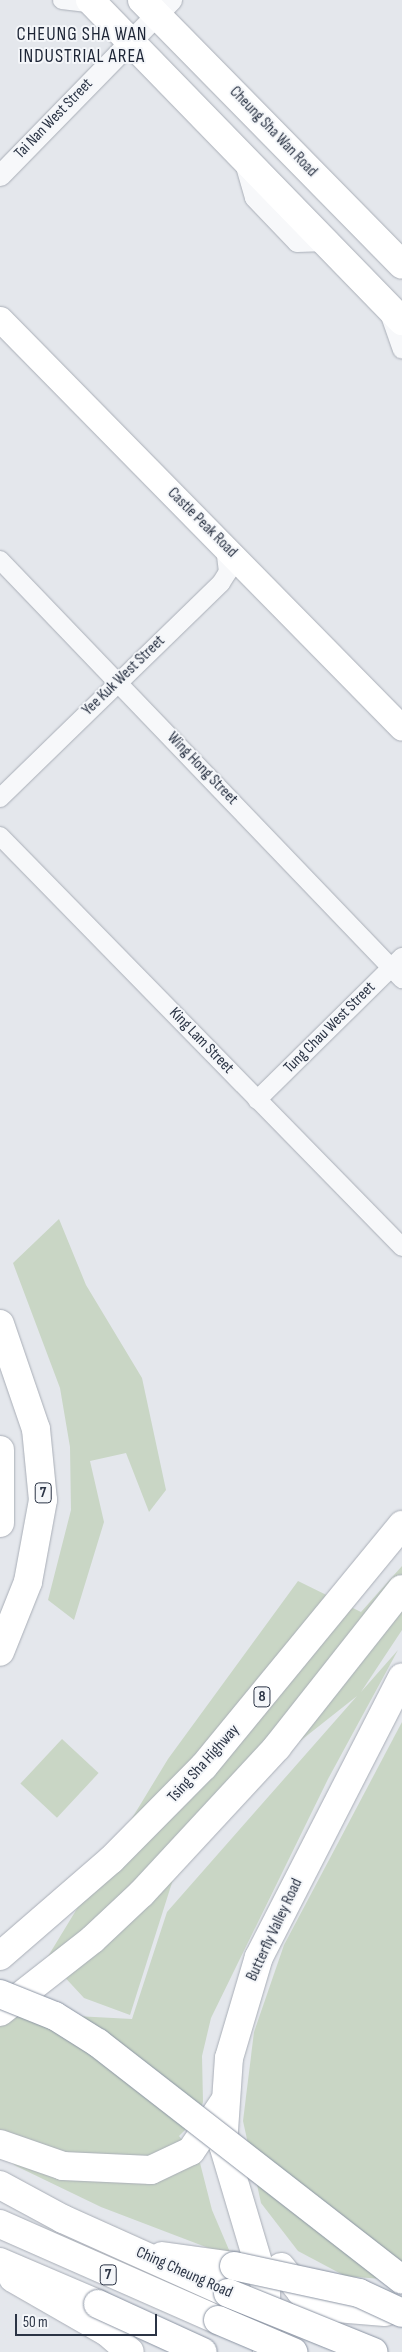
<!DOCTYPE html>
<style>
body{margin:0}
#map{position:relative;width:402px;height:2352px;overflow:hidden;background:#e4e7ec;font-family:"Sofia Sans Condensed",sans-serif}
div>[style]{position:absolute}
.green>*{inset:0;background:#c9d6c5;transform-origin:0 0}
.roads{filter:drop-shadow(0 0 1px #a9aeb7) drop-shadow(0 0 1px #a9aeb7)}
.minor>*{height:18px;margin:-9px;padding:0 9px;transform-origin:9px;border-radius:9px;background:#f7f8fa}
.tertiary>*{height:21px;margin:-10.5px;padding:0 10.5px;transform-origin:10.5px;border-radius:10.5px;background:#f7f8fa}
.secondary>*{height:25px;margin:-12.5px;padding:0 12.5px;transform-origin:12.5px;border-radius:12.5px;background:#fff}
.primary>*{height:28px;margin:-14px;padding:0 14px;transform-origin:14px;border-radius:14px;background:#fff}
.trunk>*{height:28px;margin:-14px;padding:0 14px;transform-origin:14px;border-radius:14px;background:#fff}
.motorway>*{height:28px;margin:-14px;padding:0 14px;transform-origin:14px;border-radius:14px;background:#fff}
.bridges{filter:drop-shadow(0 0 1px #8b94a3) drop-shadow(0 0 1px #8b94a3)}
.trunk-bridge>*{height:28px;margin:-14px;padding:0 14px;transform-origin:14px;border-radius:14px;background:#fff}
.motorway-bridge>*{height:28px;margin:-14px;padding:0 14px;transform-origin:14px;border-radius:14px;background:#fff}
span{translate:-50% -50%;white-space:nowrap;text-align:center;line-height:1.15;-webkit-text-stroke:4px #f4f6f9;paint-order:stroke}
.shield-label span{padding:1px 4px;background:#f4f6f9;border:1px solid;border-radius:4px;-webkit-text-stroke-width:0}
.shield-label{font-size:15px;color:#2b3445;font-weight:700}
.street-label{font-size:16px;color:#2b3445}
.quarter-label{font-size:19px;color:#1d2536;letter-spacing:1px}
.scale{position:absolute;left:15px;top:2314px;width:142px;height:22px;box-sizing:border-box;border:2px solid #2b3445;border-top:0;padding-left:6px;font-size:15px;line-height:18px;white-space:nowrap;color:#2b3445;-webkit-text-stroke:4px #f4f6f9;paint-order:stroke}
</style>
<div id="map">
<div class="green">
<div style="clip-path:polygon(59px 1219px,86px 1285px,142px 1378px,166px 1490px,149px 1512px,126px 1453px,90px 1461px,104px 1522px,74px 1620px,48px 1600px,71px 1510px,70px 1447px,60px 1388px,13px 1263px)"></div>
<div style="clip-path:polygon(402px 1566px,402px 1630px,361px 1692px,398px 1650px,328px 1779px,211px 2018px,202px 2056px,203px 2102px,198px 2117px,179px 2136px,200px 2163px,212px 2210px,232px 2257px,101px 2207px,16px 2166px,0 2154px,0 2012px,132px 2019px,167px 1912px,357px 1696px,189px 1829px,130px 2015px,84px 1998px,47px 1958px,168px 1759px,298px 1581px,361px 1612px)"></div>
<div style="clip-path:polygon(402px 1722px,402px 2278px,381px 2279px,345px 2276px,298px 2251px,261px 2203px,243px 2121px,254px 2032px,284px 1945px)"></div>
<div style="left:62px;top:1739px;width:50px;height:61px;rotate:43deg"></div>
</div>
<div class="roads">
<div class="minor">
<div style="left:62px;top:0;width:32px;rotate:7deg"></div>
<div style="left:244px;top:163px;width:36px;rotate:74deg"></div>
<div style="left:254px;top:198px;width:62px;rotate:46.3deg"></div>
<div style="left:297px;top:243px;width:30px;rotate:-2deg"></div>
<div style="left:388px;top:310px;width:42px;rotate:70.7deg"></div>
<div style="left:0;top:560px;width:581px;rotate:46.19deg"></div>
<div style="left:0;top:798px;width:308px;rotate:-44.2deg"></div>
<div style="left:221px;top:583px;width:13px;rotate:-58deg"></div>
<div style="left:228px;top:572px;width:25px;rotate:-97deg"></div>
<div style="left:0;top:836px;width:575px;rotate:45.63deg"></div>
<div style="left:257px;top:1100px;width:204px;rotate:-44.6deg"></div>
</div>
<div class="tertiary">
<div style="left:0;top:175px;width:245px;rotate:-45.7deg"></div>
</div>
<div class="secondary">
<div style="left:0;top:319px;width:573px;rotate:45.49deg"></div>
</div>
<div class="primary">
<div style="left:90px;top:0;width:448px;rotate:45.8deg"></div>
<div style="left:142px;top:0;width:371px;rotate:45.5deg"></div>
<div style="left:281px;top:2267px;width:32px;rotate:51deg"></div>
<div style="left:301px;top:2292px;width:27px;rotate:33deg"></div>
<div style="left:324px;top:2307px;width:61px;rotate:4.7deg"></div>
<div style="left:267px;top:2352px;width:63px;rotate:-90.9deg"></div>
<div style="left:266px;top:2289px;width:150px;rotate:-106.6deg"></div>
<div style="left:223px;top:2145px;width:87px;rotate:-86.1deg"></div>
<div style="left:229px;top:2058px;width:105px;rotate:-73.5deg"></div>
<div style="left:259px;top:1957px;width:314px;rotate:-62.9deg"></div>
</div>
<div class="trunk">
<div style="left:0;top:1324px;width:111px;rotate:71.1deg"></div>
<div style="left:36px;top:1429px;width:71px;rotate:84.4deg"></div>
<div style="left:43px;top:1500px;width:83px;rotate:100.4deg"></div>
<div style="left:28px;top:1582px;width:75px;rotate:111.8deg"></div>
<div style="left:0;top:1450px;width:73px;rotate:90deg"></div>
<div style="left:0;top:2144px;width:67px;rotate:19.2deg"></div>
<div style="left:63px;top:2166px;width:88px;rotate:2.6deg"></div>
<div style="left:151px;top:2170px;width:44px;rotate:-25.4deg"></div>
<div style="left:191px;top:2151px;width:59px;rotate:-56deg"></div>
<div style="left:0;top:2185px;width:72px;rotate:28.4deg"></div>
<div style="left:63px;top:2219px;width:181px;rotate:24.2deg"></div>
<div style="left:0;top:2224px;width:238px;rotate:23.8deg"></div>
<div style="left:162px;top:2256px;width:73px;rotate:7.9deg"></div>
<div style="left:13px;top:2278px;width:108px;rotate:29.9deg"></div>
<div style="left:107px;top:2332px;width:30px;rotate:41deg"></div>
</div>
<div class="motorway">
<div style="left:0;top:1956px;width:147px;rotate:-40.9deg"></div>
<div style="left:111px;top:1860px;width:132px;rotate:-45.3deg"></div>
<div style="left:204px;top:1766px;width:312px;rotate:-50.6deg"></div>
<div style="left:0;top:2012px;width:118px;rotate:-38.1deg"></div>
<div style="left:93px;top:1939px;width:67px;rotate:-43.2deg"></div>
<div style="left:142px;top:1893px;width:199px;rotate:-47.2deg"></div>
<div style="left:277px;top:1747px;width:201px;rotate:-51.7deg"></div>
<div style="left:0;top:2262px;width:107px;rotate:23.2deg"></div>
</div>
</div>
<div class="bridges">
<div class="trunk-bridge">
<div style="left:234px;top:2266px;width:128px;rotate:12.2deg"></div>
<div style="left:359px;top:2293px;width:47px;rotate:24.9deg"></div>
<div style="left:228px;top:2293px;width:157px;rotate:22.1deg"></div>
<div style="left:218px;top:2320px;width:82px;rotate:23.1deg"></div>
</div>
<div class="motorway-bridge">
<div style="left:0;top:1994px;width:59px;rotate:21.8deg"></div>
<div style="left:55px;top:2016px;width:51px;rotate:32.1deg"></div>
<div style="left:98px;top:2043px;width:385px;rotate:37.9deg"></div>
<div style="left:98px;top:2304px;width:115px;rotate:24.6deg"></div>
</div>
</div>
<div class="shield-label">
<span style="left:43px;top:1493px">7</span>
<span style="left:262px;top:1697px">8</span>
<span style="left:108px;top:2275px">7</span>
</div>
<div class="street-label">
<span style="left:54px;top:119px;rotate:-46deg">Tai Nan West Street</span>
<span style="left:273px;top:132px;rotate:46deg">Cheung Sha Wan Road</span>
<span style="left:202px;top:523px;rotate:45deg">Castle Peak Road</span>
<span style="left:124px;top:676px;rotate:-44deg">Yee Kuk West Street</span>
<span style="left:202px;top:769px;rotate:46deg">Wing Hong Street</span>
<span style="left:330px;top:1028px;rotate:-45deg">Tung Chau West Street</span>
<span style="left:201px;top:1041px;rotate:46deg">King Lam Street</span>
<span style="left:204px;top:1764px;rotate:-48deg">Tsing Sha Highway</span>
<span style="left:275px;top:1930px;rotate:-65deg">Butterfly Valley Road</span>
<span style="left:184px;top:2273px;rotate:24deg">Ching Cheung Road</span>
</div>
<div class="quarter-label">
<span style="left:82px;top:46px">CHEUNG SHA WAN<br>INDUSTRIAL AREA</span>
</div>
<div class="scale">50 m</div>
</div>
